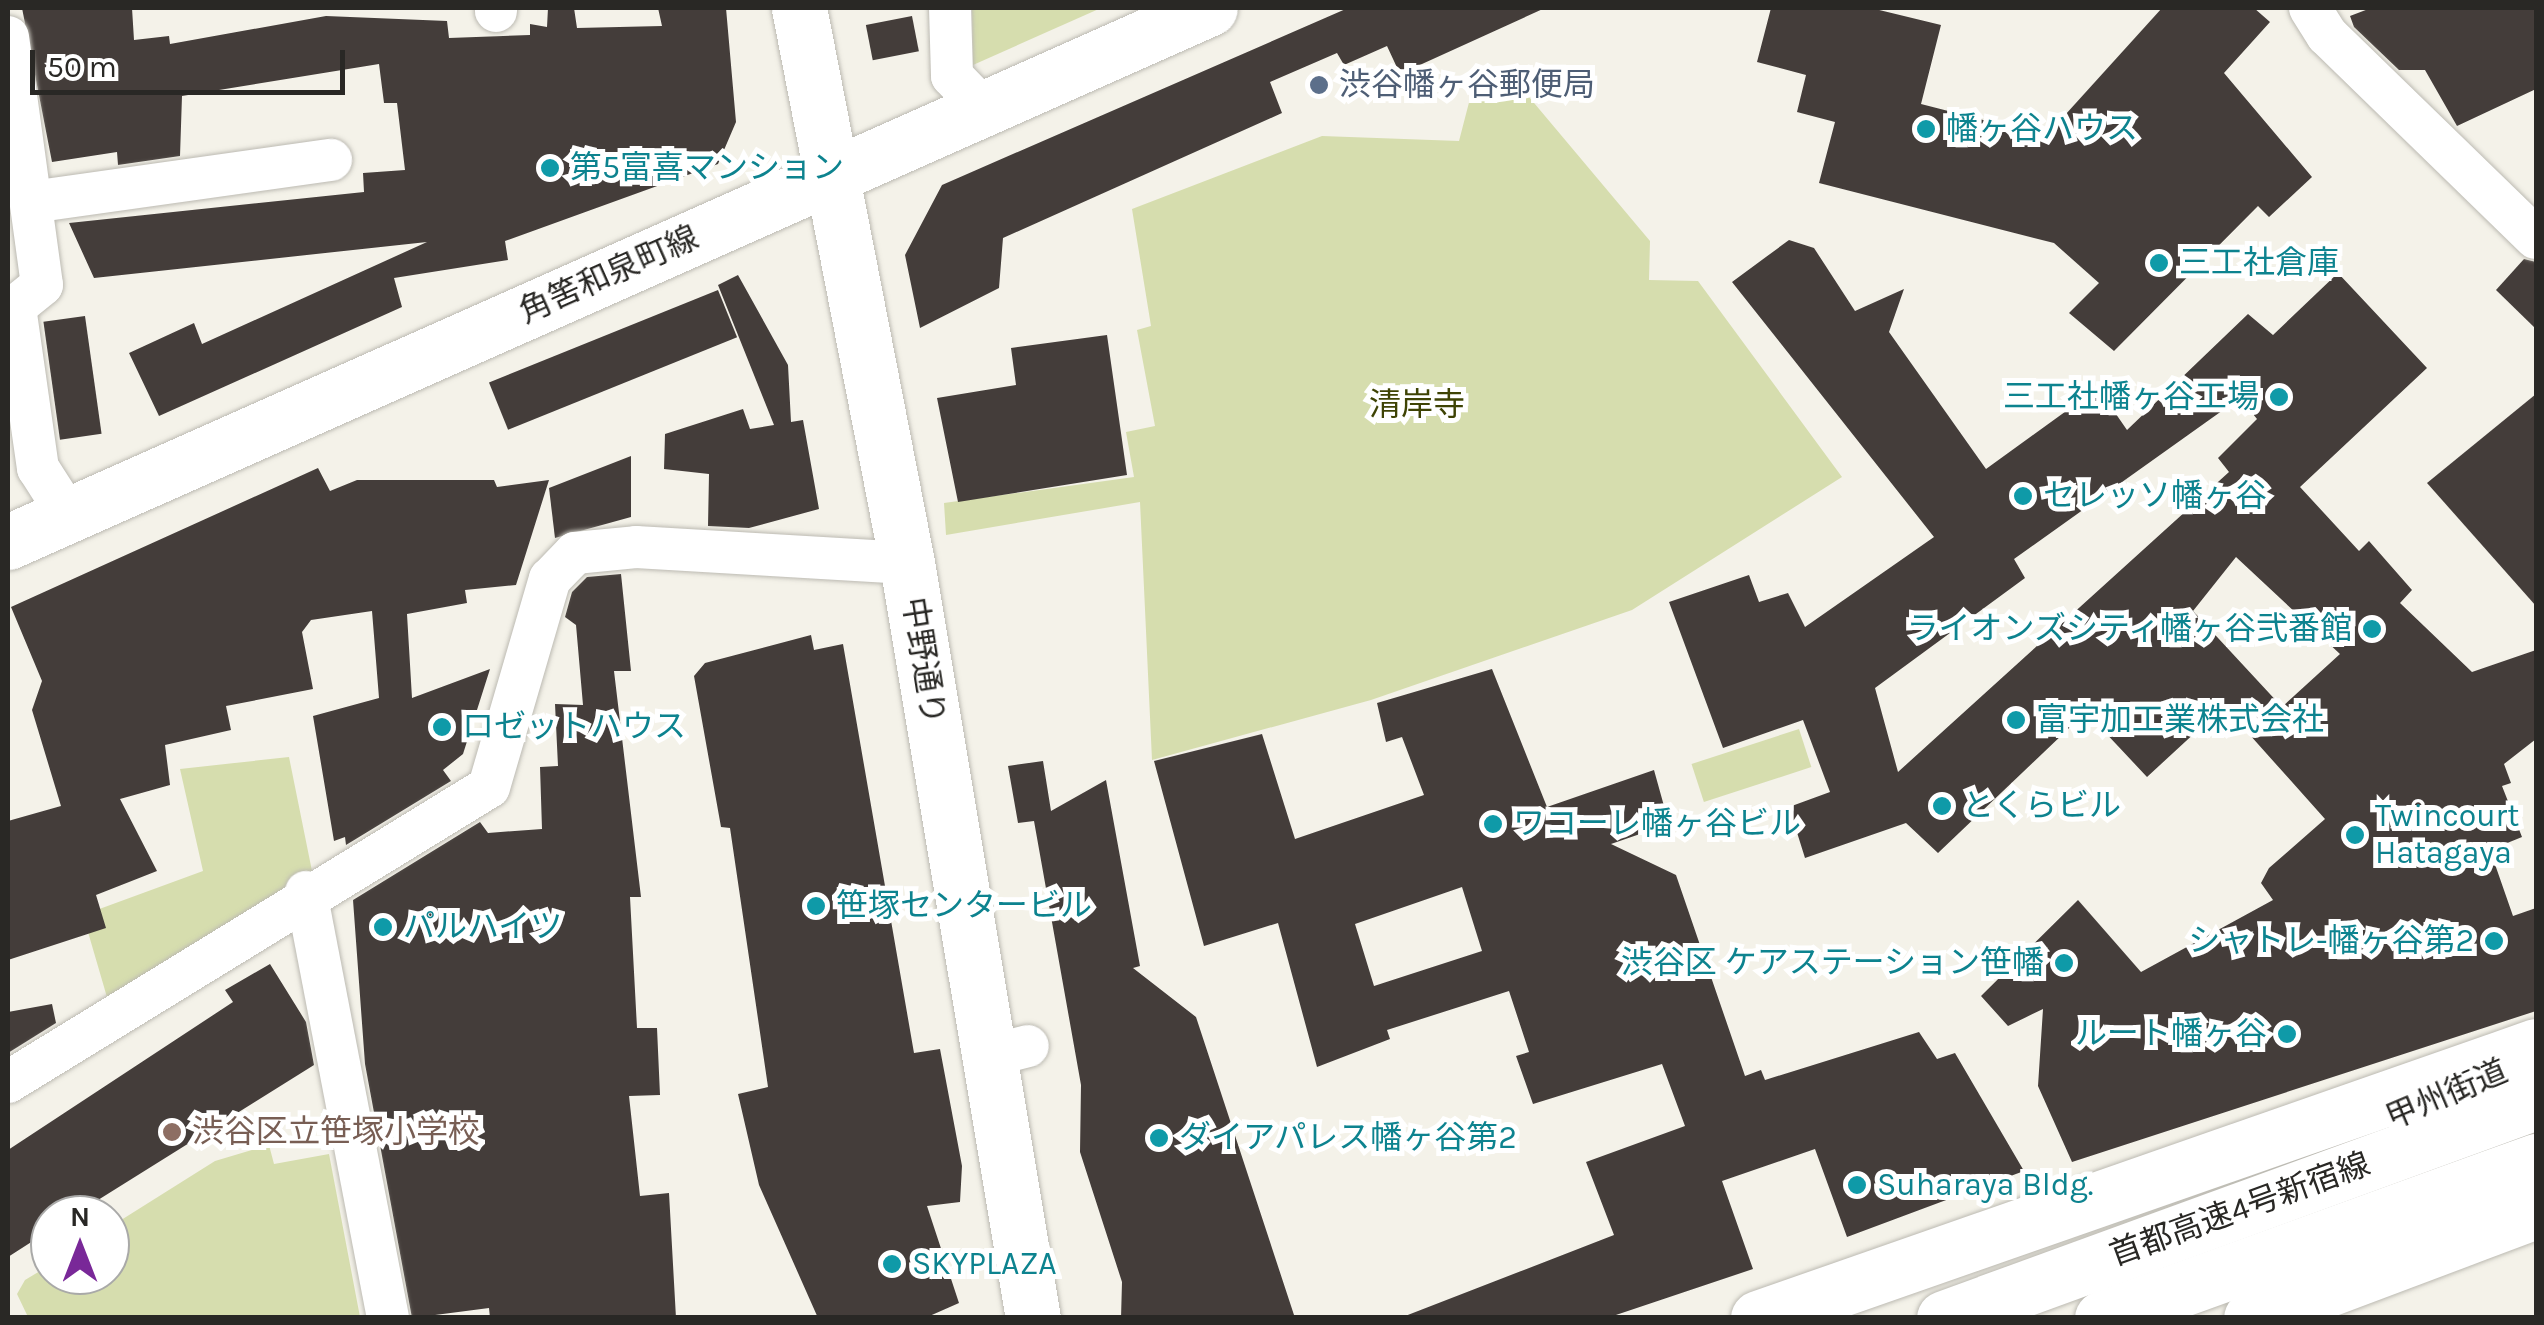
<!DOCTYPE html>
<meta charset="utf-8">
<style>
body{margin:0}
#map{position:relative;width:2544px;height:1325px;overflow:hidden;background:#f4f2e9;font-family:Karla,"Noto Sans JP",sans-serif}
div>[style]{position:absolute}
.green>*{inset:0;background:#d6ddae;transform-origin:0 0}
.building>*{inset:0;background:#443d3a;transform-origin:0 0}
.roads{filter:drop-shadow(0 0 2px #bcbab2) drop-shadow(0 0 2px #bcbab2)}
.street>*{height:42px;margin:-21px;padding:0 21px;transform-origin:21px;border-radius:21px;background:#fff}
.secondary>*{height:55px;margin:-27.5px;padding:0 27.5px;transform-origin:27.5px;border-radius:27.5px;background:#fff}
.highway>*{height:55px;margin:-27.5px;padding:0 27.5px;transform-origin:27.5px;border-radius:27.5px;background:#fff}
.dots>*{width:28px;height:28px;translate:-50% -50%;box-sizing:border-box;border:5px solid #fff;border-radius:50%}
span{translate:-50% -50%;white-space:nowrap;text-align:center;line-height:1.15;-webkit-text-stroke:10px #fff;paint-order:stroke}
.service-label{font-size:32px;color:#4e5e75}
.left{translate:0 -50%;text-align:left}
.culture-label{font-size:32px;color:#0d838f}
.right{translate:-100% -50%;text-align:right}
.street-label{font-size:32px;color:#292825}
.park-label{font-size:32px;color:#3e4304}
.education-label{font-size:32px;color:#785e54}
.frame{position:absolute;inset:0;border:10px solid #292825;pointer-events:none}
.north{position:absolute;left:30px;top:1195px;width:100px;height:100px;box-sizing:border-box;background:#fff;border:2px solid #a9a9a8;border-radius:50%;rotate:0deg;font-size:28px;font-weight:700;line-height:40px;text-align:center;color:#292825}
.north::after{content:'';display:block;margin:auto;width:35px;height:45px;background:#792898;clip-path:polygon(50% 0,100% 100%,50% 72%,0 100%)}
.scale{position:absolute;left:30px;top:50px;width:315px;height:45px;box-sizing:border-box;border:5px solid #292825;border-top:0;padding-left:12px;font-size:30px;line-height:35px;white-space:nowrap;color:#292825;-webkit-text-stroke:8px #fff;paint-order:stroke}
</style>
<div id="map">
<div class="green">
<div style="clip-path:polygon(972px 8px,1101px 8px,973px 65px)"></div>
<div style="clip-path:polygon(1508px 72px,1650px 241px,1649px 280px,1698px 281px,1842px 477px,1632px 610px,1371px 700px,1152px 760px,1140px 502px,946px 535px,944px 503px,1134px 477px,1126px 432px,1155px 426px,1137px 330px,1151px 326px,1132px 209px,1322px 136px,1459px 141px,1473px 87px)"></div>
<div style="left:1799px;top:729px;width:40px;height:113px;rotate:72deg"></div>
<div style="clip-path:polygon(289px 757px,313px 876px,109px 1004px,83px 915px,203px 871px,180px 769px)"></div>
<div style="clip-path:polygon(269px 1145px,274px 1164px,329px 1154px,360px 1317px,28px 1317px,17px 1294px,25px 1280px,50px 1265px,50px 1275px,110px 1275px,110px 1227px,215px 1161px)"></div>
</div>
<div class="building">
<div style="clip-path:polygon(22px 8px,132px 8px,134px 40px,169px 36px,170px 44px,326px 16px,447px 21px,449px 38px,530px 35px,530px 24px,547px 27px,548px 8px,574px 8px,577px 28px,662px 26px,658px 8px,726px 8px,736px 122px,718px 164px,505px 241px,508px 260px,394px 278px,402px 307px,159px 416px,129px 353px,194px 323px,202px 344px,427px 242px,94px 278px,69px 223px,364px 192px,363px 173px,405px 170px,397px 103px,384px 103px,379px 64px,182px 96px,180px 156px,118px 165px,117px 152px,52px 162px)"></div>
<div style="clip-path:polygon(1348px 8px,1545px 8px,1400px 74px,1387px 46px,1344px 65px,1337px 53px,1270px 82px,1282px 113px,1003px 238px,999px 288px,920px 328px,905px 255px,942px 185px)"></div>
<div style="clip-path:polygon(1771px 8px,1871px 8px,1941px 25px,1921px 104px,2046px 136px,2162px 8px,2254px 8px,2270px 22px,2224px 73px,2312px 177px,2269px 217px,2258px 206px,2114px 351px,2069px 313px,2099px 283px,2054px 243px,1819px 183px,1835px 122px,1797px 112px,1806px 75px,1757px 62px)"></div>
<div style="clip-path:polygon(2371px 8px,2536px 8px,2536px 89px,2457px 126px,2425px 70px,2399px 70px,2354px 27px,2350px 16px)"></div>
<div style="left:912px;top:16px;width:36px;height:47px;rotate:79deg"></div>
<div style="clip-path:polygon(evenodd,1789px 240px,1814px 248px,1855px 311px,1904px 289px,1889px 332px,1986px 469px,2098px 388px,2127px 430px,2248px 314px,2273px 335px,2338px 273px,2427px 368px,2300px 487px,2359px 551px,2369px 541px,2412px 590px,2400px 603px,2472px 672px,2536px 650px,2536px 739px,2504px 764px,2511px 783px,2502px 786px,2522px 837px,2490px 850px,2513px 916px,2536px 908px,2536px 1011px,2072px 1162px,2038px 1086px,2043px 1009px,2008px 1026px,1981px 996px,2078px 900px,2141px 972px,2273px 900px,2261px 883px,2269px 868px,2325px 819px,2224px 706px,2147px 777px,2086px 712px,1938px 853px,1906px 823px,1805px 858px,1789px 807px,1830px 792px,1803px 720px,1723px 748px,1669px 602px,1749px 575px,1759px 602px,1788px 593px,1805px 627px,1934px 537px,1732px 282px,1789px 240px,2240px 398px,2257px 419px,2218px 458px,2229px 472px,1898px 772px,1875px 688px,2025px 578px,2014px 559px,2240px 398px,1789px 240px,2236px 557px,2340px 654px,2282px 707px,2193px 611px,2236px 557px)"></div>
<div style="clip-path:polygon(2524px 259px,2536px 262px,2536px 329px,2496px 290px)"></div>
<div style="clip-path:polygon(738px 275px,788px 365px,791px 422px,803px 420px,819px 509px,749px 528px,708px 526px,709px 474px,664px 469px,665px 434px,743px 409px,750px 429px,774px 425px,718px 285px)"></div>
<div style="left:718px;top:290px;width:51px;height:247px;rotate:68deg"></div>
<div style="left:85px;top:316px;width:119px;height:42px;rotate:82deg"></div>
<div style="clip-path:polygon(1107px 335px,1127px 475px,958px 502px,937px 398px,1016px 385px,1011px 348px)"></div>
<div style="clip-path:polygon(2536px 394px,2536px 606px,2427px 483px)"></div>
<div style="clip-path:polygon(631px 456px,631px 517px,555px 538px,549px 488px)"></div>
<div style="clip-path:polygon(318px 468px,330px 491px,357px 480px,494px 480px,497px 487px,549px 480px,516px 585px,465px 590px,467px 603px,407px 614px,412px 698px,490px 669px,463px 754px,443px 770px,451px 781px,346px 845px,345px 837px,334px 841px,313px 716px,379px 698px,372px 611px,311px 620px,302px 632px,313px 689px,226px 706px,231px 730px,165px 745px,170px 785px,120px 799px,157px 871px,96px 895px,106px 928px,8px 960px,8px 821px,61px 806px,32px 710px,42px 681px,11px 607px)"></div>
<div style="clip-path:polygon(621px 574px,631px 671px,614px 671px,641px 897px,630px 897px,637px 1028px,657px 1028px,660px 1095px,629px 1096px,640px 1196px,669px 1193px,676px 1318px,490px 1318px,489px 1308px,412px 1318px,365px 1064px,353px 900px,480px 822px,488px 833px,542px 829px,540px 767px,558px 766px,555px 704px,583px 705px,576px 625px,565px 617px,572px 592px,587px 577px)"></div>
<div style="clip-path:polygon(811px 635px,814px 650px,843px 644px,914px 1053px,940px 1049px,962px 1166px,960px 1202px,927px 1206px,959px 1303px,925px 1318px,818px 1318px,759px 1185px,738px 1094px,768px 1087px,730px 828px,721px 827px,694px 676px,705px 663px)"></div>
<div style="clip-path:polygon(evenodd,1492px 669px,1547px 807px,1654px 770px,1669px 824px,1611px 844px,1676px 875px,1745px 1076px,1761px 1070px,1765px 1080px,1919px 1032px,1937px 1059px,1955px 1053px,2024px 1171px,1847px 1237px,1815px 1149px,1722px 1181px,1753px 1269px,1607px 1318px,1400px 1318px,1614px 1235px,1586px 1162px,1685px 1126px,1662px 1064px,1533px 1104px,1516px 1056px,1529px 1052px,1509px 991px,1387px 1030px,1390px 1039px,1317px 1067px,1278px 923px,1204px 946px,1154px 761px,1262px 734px,1295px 839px,1424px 795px,1402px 737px,1386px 742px,1377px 703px,1492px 669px,1462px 887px,1482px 951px,1374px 986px,1355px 924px,1462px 887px)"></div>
<div style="clip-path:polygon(1043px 761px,1051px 811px,1106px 780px,1140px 966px,1133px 968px,1196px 1017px,1295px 1318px,1121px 1318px,1122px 1282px,1080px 1152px,1081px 1085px,1034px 821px,1018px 823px,1008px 766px)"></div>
<div style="clip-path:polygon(270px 964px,306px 1022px,314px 1065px,74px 1215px,50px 1215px,50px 1230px,8px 1257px,8px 1150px,233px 1002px,225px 990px)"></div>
<div style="clip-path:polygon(52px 1004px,56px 1023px,8px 1053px,8px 1012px)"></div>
</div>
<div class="roads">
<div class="street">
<div style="left:496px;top:8px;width:3px;rotate:90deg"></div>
<div style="left:950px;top:8px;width:68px;rotate:88.3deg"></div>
<div style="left:952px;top:76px;width:46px;rotate:45.9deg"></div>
<div style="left:2310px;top:8px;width:32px;rotate:58deg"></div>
<div style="left:2327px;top:35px;width:291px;rotate:44.2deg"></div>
<div style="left:8px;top:37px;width:250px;rotate:82.2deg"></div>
<div style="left:42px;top:285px;width:35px;rotate:141deg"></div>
<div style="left:15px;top:307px;width:163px;rotate:81.9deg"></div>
<div style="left:38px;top:468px;width:56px;rotate:57.4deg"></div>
<div style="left:31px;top:202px;width:303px;rotate:-8deg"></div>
<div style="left:306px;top:892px;width:434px;rotate:79.1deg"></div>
<div style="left:989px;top:1056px;width:40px;rotate:-14.4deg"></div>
<div style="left:8px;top:1082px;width:564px;rotate:-31.52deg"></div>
<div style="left:489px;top:787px;width:217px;rotate:-73.7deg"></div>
<div style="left:550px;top:579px;width:36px;rotate:-46deg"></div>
<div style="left:575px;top:553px;width:61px;rotate:-5.6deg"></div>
<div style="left:636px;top:547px;width:271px;rotate:3.4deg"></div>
</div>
<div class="secondary">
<div style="left:799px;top:8px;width:565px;rotate:78.99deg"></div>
<div style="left:907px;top:563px;width:765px;rotate:80.53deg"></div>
<div style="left:8px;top:542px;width:1315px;rotate:-23.95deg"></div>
</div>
<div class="highway">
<div style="left:1758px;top:1318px;width:824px;rotate:-19.27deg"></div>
<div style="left:1944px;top:1318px;width:630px;rotate:-20.05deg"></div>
<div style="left:2102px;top:1318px;width:462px;rotate:-19.9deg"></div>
<div style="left:2251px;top:1318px;width:304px;rotate:-20.6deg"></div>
</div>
</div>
<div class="dots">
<div style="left:1319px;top:85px;background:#5c6f8a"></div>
<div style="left:1926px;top:129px;background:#0f9aa8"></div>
<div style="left:550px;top:168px;background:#0f9aa8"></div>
<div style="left:2159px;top:263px;background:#0f9aa8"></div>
<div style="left:2279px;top:397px;background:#0f9aa8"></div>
<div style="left:2023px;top:496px;background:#0f9aa8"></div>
<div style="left:2372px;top:629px;background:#0f9aa8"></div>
<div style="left:2016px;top:720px;background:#0f9aa8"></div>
<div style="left:442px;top:727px;background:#0f9aa8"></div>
<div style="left:1942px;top:806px;background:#0f9aa8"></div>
<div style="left:1493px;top:824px;background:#0f9aa8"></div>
<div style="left:2355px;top:835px;background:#0f9aa8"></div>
<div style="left:816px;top:906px;background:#0f9aa8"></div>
<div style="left:383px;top:927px;background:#0f9aa8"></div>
<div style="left:2494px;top:941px;background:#0f9aa8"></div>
<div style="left:2064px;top:963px;background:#0f9aa8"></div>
<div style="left:2287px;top:1034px;background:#0f9aa8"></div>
<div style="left:172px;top:1132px;background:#8d6e63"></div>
<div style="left:1159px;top:1138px;background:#0f9aa8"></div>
<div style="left:1857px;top:1185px;background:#0f9aa8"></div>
<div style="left:892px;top:1264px;background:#0f9aa8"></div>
</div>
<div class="service-label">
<span class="left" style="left:1339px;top:85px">渋谷幡ヶ谷郵便局</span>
</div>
<div class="culture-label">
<span class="left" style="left:1946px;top:129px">幡ヶ谷ハウス</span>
<span class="left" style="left:570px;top:168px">第5富喜マンション</span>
<span class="left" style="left:2179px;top:263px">三工社倉庫</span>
<span class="right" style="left:2259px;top:397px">三工社幡ヶ谷工場</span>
<span class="left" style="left:2043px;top:496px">セレッソ幡ヶ谷</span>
<span class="right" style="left:2352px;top:629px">ライオンズシティ幡ヶ谷弐番館</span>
<span class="left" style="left:2036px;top:720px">富宇加工業株式会社</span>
<span class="left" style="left:462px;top:727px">ロゼットハウス</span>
<span class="left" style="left:1962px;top:806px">とくらビル</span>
<span class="left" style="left:2375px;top:835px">Twincourt<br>Hatagaya</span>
<span class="left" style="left:1513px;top:824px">ワコーレ幡ヶ谷ビル</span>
<span class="left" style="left:836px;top:906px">笹塚センタービル</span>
<span class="left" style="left:403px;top:927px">パルハイツ</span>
<span class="right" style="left:2474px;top:941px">シャトレ-幡ヶ谷第2</span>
<span class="right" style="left:2044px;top:963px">渋谷区 ケアステーション笹幡</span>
<span class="right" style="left:2267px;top:1034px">ルート幡ヶ谷</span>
<span class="left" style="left:1179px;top:1138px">ダイアパレス幡ヶ谷第2</span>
<span class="left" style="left:1877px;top:1185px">Suharaya Bldg.</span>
<span class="left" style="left:912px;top:1264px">SKYPLAZA</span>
</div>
<div class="street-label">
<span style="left:609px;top:275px;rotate:-24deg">角筈和泉町線</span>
<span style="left:923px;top:661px;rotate:81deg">中野通り</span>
<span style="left:2447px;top:1095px;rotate:-23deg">甲州街道</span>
<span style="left:2240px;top:1210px;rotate:-20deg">首都高速4号新宿線</span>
</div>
<div class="park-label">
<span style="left:1417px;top:405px">清岸寺</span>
</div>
<div class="education-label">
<span class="left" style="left:192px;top:1132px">渋谷区立笹塚小学校</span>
</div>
<div class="frame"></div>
<div class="north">N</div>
<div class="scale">50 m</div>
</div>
